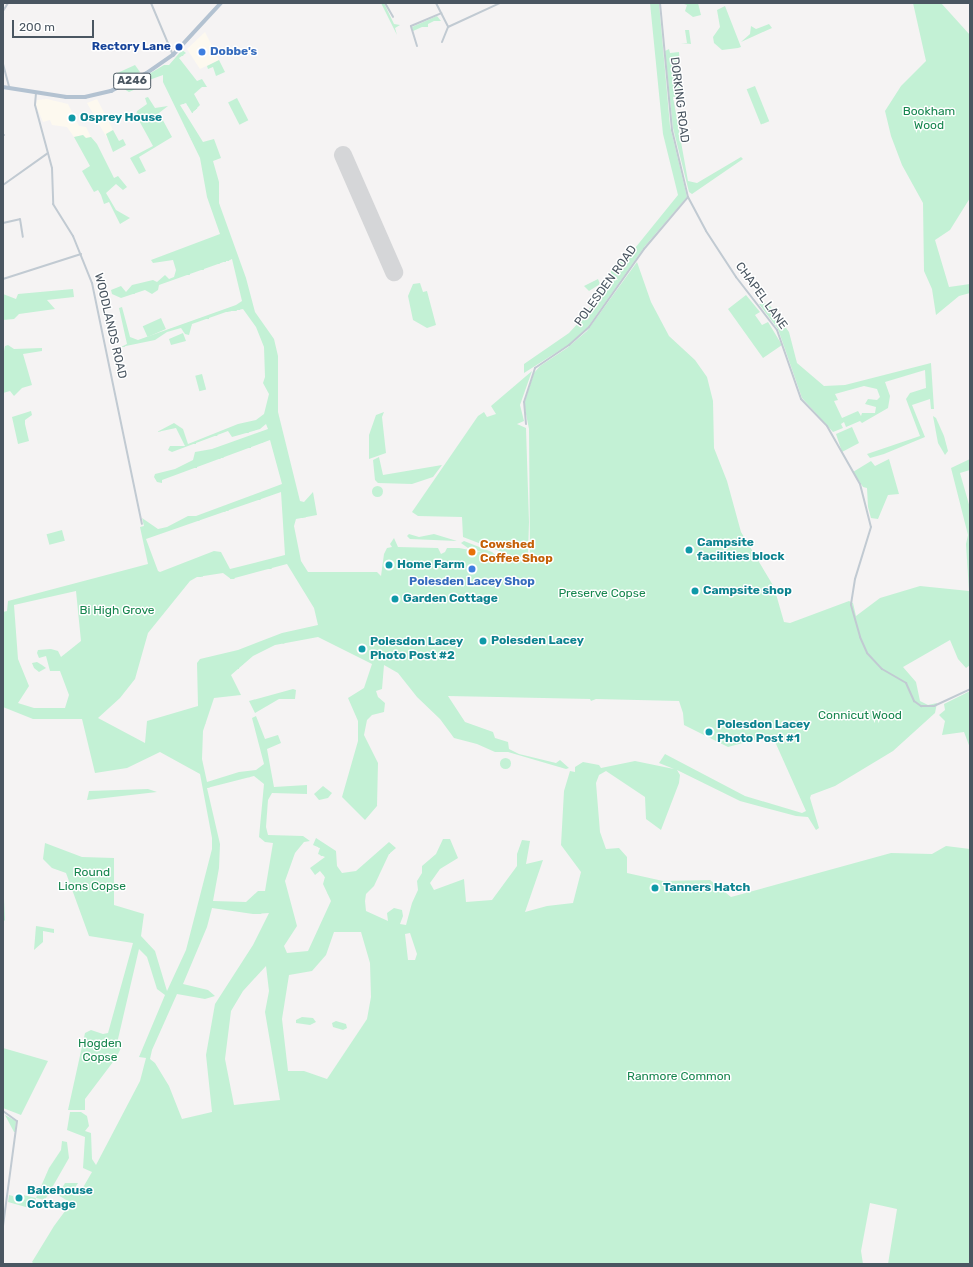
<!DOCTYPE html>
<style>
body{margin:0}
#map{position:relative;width:973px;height:1267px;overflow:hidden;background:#f5f3f3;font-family:Rubik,sans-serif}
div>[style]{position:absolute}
.commercial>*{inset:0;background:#fdf9ef}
.green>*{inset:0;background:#c3f1d5;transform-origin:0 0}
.round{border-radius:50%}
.runway>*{height:18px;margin:-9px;padding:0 9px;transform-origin:9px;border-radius:9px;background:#d5d6d8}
.minor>*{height:2px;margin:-1px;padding:0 1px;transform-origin:1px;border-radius:1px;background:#c1cad2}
.primary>*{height:3.5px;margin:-1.75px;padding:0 1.75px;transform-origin:1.75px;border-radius:1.75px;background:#b3c2d1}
.dots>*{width:11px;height:11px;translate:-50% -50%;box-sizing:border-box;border:2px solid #fff;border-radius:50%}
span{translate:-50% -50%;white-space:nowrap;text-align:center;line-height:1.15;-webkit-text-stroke:3px #fff;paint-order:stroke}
.shield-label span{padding:1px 3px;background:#fff;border:1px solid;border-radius:3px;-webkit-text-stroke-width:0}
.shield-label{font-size:11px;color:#4a5661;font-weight:700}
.transit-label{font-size:12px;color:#164399;font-weight:700}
.right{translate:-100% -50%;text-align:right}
.shop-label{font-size:12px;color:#366cbe;font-weight:700}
.left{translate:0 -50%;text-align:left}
.street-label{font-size:12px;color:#4a5661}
.park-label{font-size:12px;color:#17864f}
.culture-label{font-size:12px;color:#0d838f;font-weight:700}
.food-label{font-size:12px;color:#c56008;font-weight:700}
.frame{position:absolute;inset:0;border:4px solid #4a5661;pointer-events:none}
.scale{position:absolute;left:12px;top:20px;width:82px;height:18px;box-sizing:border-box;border:2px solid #4a5661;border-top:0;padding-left:5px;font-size:12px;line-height:14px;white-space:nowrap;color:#4a5661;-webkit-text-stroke:3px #fff;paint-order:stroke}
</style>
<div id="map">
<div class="commercial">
<div style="clip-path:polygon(205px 32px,219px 60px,200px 69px,187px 49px)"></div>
<div style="clip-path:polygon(47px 99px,68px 104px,79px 126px,86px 127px,91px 137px,86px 138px,83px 135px,74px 137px,67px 127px,52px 125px,50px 120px,43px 122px,36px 105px,37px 100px)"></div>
<div style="clip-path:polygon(97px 99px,113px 130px,107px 133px,107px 138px,87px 103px)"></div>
</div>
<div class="green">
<div style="clip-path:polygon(381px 3px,384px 3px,394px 24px,400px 25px,395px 28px,397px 35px)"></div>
<div style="clip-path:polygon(650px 3px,659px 3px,670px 126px,687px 197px,645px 246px,588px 327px,568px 345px,524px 373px,524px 364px,569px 333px,580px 321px,611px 279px,611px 270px,619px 265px,621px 260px,627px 258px,678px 195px,663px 134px)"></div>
<div style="clip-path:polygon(681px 3px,698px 3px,701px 15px,693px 17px,685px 11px,687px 5px)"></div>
<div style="clip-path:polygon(913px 3px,941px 3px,970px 35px,970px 198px,950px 230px,935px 240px,949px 287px,970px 284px,970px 293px,959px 296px,936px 315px,932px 289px,924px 271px,923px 203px,902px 165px,891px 136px,885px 111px,901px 86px,926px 61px)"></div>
<div style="clip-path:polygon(725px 6px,741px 47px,738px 48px,722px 50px,714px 43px,713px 37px,720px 27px,717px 10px)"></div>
<div style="clip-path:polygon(437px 16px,441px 21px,434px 21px,428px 24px,428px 27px,422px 27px,413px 31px,412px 27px)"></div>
<div style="clip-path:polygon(769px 24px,772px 28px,741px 42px,750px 34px,751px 26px,756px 29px)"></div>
<div style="clip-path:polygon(685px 30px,689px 30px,691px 44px,681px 43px,687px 43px)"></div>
<div style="clip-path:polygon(669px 49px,670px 53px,679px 52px,680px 69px,671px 69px,671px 72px,680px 71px,682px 96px,673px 97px,688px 181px,697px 183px,741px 157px,743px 159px,692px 194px,689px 192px,673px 128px,665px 51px)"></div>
<div style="clip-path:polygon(evenodd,182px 50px,186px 53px,179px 58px,197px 81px,202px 79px,207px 87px,202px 87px,194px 94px,200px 105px,192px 113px,186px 103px,180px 105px,203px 142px,214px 139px,221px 158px,213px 161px,219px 182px,219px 203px,246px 278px,255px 312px,274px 339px,278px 356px,278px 412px,300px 501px,304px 502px,313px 492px,317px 515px,296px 519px,294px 526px,301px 561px,308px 572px,377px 572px,381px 576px,384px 554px,387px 548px,392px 547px,390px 544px,394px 538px,398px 547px,438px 548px,441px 554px,445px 552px,447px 548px,459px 548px,486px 553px,498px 560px,525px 563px,499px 559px,523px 560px,530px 556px,529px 429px,524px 404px,534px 373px,540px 366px,567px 348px,587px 331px,637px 262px,651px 302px,669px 336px,695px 360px,707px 377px,713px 401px,714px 448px,727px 481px,741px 532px,774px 587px,784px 622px,790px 623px,849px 601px,853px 603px,856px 616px,880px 598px,920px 586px,969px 591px,966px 544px,968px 535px,951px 468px,970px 459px,970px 470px,960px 473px,970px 508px,970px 665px,966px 668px,958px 659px,950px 640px,903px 667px,916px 682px,920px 701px,928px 705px,937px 703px,935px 713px,893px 751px,835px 786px,811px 795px,810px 798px,819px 828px,816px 830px,808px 817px,796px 816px,740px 801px,677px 770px,680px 775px,679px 783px,661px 830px,646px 819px,645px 797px,606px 771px,599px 775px,596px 783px,600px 832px,606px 849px,619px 848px,627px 857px,627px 873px,663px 881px,710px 880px,731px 897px,891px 853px,932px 854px,946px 846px,970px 849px,970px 1264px,888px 1264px,897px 1209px,870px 1203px,861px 1251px,863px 1264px,34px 1264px,32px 1262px,54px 1226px,71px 1203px,58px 1195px,65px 1183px,78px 1183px,73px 1191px,77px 1189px,81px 1191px,92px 1172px,83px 1168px,85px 1137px,67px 1130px,70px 1112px,81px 1112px,87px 1116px,89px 1126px,85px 1131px,91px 1133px,92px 1159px,96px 1165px,140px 1081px,146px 1058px,139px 1057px,165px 995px,157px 989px,147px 957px,139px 949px,118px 1039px,122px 1046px,116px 1058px,85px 1099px,85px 1110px,68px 1110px,85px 1033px,91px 1030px,103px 1034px,108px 1033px,133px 943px,89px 936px,66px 873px,52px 868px,43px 859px,45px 843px,82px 857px,114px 858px,114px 905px,144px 914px,141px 936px,155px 951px,167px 991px,186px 950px,212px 849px,212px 838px,200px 774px,160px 752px,127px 768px,95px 773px,82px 719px,33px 719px,3px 707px,3px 612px,7px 611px,8px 601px,148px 564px,140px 527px,144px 526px,142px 518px,158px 529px,167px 527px,188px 516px,196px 516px,282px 484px,270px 440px,162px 480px,162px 483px,157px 482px,154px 477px,155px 474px,175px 469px,193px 460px,195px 452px,212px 449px,268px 429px,266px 424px,260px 429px,232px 437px,228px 431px,172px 452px,168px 450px,170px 446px,185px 446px,176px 428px,157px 432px,174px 423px,183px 429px,188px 444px,238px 424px,256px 420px,264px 414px,269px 394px,263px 383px,265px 377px,264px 347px,256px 327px,243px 309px,226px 312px,192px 324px,189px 335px,185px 334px,181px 328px,167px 332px,155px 340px,121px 347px,127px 344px,119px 308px,122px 307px,130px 337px,138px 340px,236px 305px,242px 301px,232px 259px,159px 285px,158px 290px,152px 294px,145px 290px,121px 298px,112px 294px,111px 290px,121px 286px,126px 292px,132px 285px,153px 280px,157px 282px,165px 275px,169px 279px,174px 277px,176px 270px,173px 260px,153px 263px,151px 260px,220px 234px,207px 197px,200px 158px,163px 82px,163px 75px,138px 84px,138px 88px,129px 92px,124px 89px,164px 65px,169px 65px,182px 50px,281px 492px,285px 555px,230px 569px,221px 552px,214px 551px,160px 572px,158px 571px,146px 539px,281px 492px,182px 50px,287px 564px,314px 608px,318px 625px,282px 633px,238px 650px,200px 659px,197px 663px,198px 706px,147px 721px,145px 743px,98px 718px,120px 698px,135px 679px,148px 633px,190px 581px,197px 577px,223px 573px,231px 579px,287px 564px,182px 50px,76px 591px,81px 641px,61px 657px,58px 651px,51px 649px,38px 650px,37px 653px,39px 658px,46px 656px,50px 671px,60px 671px,69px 695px,65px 708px,34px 708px,21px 704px,18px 703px,29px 686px,18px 659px,14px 605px,76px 591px,182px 50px,318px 637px,372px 664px,364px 688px,348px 698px,358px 721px,358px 741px,342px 797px,365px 820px,377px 806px,378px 763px,364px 735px,367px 720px,372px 715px,384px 712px,385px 703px,378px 697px,376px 691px,382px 689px,384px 665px,398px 673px,417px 697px,440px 719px,454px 738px,477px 744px,495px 752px,508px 752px,566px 769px,569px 768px,560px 760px,556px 763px,519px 754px,509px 749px,508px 742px,495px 738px,493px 732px,465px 722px,448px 696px,590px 699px,591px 701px,596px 699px,679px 701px,683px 713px,684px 725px,728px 747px,772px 735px,806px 811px,802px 813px,745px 796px,665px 754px,659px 763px,674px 769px,635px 761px,601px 768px,599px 765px,583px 762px,575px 767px,575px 772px,570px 771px,564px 791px,561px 845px,581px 872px,573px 903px,547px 906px,525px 912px,543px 860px,526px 864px,530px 841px,522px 840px,517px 854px,517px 866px,492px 900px,466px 902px,464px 879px,434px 890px,430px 883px,440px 869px,458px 858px,450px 839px,443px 839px,436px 854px,422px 866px,422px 873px,417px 881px,418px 890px,412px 903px,406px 925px,400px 924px,403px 916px,402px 910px,394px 908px,387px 913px,388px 921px,366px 911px,365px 901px,366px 894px,374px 886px,389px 854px,396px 848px,389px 842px,356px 871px,342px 873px,337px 866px,336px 851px,316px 838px,313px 845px,320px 848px,318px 854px,325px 857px,310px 868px,315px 875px,320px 871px,325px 877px,323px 884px,331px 901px,308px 951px,287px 953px,284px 946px,297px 926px,285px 881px,295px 853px,304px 842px,310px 841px,303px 836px,268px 835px,266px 827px,268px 800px,272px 793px,307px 794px,307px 785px,274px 787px,267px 749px,281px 743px,278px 735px,265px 739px,256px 716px,252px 718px,264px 764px,256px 770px,239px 772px,207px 782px,202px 759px,203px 731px,214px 698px,241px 695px,231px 675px,253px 656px,275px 645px,318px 637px,182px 50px,254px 776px,264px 784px,259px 837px,265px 842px,273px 843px,265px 891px,258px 891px,246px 902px,213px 901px,219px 868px,220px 844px,207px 788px,254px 776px,182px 50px,212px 908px,253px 914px,269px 913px,253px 945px,215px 1004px,206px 1055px,212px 1112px,182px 1119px,169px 1086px,155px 1063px,150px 1059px,152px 1050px,177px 994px,205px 999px,215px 996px,208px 990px,183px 984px,207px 927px,212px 908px,182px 50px,334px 932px,361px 932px,370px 963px,371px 997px,367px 1019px,327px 1079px,304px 1071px,288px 1071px,282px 1019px,289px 975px,312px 971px,326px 955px,334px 932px,182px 50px,410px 933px,417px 954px,415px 960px,408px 960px,405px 934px,410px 933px,182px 50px,266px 966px,269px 991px,265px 1012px,280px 1100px,234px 1105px,225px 1059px,231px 1011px,243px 991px,266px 966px)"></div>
<div style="clip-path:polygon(219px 60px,225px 72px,216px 76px,213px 67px,208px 69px,207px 66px)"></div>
<div style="clip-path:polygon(135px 65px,140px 72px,116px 84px,113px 75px)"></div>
<div style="left:755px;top:86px;width:38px;height:9px;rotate:68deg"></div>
<div style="clip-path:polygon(148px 97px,155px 108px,168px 106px,159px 113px,172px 137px,139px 157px,146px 171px,139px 174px,130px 158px,153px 146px,136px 115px,137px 111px,147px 104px,145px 98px)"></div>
<div style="left:237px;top:98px;width:25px;height:10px;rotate:63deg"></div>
<div style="clip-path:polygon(113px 130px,119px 141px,123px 139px,126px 145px,113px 152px,106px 134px)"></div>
<div style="clip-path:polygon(83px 135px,86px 138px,91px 137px,97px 144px,114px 178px,118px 176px,127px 187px,123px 190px,116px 184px,106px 193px,116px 210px,130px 218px,120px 224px,109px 202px,104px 204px,101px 195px,98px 190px,94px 192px,82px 171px,90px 166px,74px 137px)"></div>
<div style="clip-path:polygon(598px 279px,600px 284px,589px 291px,584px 286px)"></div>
<div style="clip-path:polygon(420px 283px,423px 292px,427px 291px,436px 325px,427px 328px,413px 320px,408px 296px,413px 284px)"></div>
<div style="clip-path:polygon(73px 289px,74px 297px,47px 300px,55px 309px,19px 314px,14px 319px,3px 320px,3px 294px,16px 299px,18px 294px)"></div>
<div style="clip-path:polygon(746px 295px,760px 312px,755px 315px,762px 325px,768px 322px,782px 345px,763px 358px,728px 309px)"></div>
<div style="clip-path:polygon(evenodd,768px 303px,789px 332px,797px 363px,824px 386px,845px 385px,931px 363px,934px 409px,931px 409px,930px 399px,912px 405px,925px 437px,884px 454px,870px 458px,867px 454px,920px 436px,906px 399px,910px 393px,926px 388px,925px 370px,885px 382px,890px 396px,888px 408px,862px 423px,860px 421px,846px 427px,844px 422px,841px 424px,843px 428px,833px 432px,802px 398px,778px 329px,759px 304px,768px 303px,864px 386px,877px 389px,880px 397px,877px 400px,868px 399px,865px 404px,876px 407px,875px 413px,862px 413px,861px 416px,858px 411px,842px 418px,834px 401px,838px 400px,835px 394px,864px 386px)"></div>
<div style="left:161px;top:318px;width:12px;height:20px;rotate:66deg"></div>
<div style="clip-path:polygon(183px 333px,186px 341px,171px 345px,169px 339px)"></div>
<div style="clip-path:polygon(8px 345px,14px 349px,42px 348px,42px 351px,23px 354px,32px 385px,22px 388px,14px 396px,10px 391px,3px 393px,3px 356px,5px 346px)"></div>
<div style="clip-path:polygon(532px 371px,520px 405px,524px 421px,517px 424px,526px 428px,529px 522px,528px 554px,518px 558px,463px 537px,462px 517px,418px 516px,412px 512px,478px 416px,484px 412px,487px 417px,496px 414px,491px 406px)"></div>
<div style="left:202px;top:374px;width:16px;height:7px;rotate:75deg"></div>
<div style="clip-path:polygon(31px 411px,32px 415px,25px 420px,25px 424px,29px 441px,18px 444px,12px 417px)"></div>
<div style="clip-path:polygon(384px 412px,382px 417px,386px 453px,369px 459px,369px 435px,376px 415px)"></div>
<div style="clip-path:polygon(933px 416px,936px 418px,944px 436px,948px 451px,945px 455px,938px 443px)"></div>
<div style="clip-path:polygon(852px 427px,859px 443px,842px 452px,836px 434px)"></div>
<div style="clip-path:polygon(379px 457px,383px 475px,442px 465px,433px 477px,412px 484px,378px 483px,375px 480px,373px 460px)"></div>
<div style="clip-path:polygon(889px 459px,899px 494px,888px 495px,878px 519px,871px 518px,868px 507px,867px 488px,863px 487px,853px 472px,871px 461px,875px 466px)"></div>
<div class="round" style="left:371.5px;top:485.5px;width:11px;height:11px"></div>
<div style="left:62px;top:530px;width:11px;height:16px;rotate:75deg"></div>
<div style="clip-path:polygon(409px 534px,419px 537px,434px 534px,457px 541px,410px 539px,407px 536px)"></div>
<div style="clip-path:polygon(464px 541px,492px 552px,498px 557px,468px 548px,461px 543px)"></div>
<div style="clip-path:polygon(37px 662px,42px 665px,46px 668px,39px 672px,34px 668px,32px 663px)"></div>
<div style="clip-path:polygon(293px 689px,296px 690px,295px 699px,279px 699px,255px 713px,249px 701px)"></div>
<div style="clip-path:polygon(970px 691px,970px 748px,964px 732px,942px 735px,945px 721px,939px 715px,945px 710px,944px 704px)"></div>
<div class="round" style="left:499.5px;top:757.5px;width:11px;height:11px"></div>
<div style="clip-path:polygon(323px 786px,332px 793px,328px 798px,319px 800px,314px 794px)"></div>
<div style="clip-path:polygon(148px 789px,157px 792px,87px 800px,89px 791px)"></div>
<div style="clip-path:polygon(3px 878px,5px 920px,3px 922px)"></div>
<div style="clip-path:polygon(36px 926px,54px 929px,54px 933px,43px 931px,43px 942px,34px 950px)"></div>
<div style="clip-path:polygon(302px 1017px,313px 1018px,316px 1022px,310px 1025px,296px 1023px,296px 1020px)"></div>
<div style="clip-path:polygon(336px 1021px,346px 1024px,347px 1028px,343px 1030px,333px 1027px,332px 1023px)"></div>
<div style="clip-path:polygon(3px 1048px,48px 1061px,21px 1115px,3px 1108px)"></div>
<div style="clip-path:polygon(5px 1115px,16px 1121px,15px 1132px,14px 1132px)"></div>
<div style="clip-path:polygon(62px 1141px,67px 1142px,69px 1158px,45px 1200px,36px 1198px,33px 1209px,8px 1202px,9px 1195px,13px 1196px,16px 1202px,22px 1202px,23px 1195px,36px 1198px,49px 1168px,61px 1150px)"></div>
</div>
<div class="runway">
<div style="left:343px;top:155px;width:128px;rotate:66.4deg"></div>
</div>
<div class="minor">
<div style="left:151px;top:3px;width:56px;rotate:67.1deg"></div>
<div style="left:385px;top:3px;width:16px;rotate:60deg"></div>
<div style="left:436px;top:3px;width:27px;rotate:63deg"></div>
<div style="left:660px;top:3px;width:128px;rotate:84.6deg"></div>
<div style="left:672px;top:130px;width:69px;rotate:76.6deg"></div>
<div style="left:3px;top:11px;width:9px;rotate:-58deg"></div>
<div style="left:448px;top:27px;width:57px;rotate:-24.8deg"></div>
<div style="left:442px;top:42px;width:16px;rotate:-68deg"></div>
<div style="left:417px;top:46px;width:21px;rotate:-107deg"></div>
<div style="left:411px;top:26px;width:33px;rotate:-23deg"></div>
<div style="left:3px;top:64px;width:24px;rotate:75deg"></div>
<div style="left:36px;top:93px;width:12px;rotate:95deg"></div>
<div style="left:35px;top:105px;width:65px;rotate:74.9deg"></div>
<div style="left:52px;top:168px;width:36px;rotate:88deg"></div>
<div style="left:53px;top:204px;width:38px;rotate:58deg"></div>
<div style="left:73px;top:236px;width:51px;rotate:68deg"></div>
<div style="left:92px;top:283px;width:246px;rotate:78.3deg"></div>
<div style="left:3px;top:135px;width:1px"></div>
<div style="left:3px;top:185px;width:55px;rotate:-35.4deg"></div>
<div style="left:688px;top:197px;width:38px;rotate:62deg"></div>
<div style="left:706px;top:231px;width:55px;rotate:56.9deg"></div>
<div style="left:736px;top:277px;width:67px;rotate:52.3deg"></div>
<div style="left:777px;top:330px;width:73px;rotate:70.8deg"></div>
<div style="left:801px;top:399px;width:37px;rotate:46deg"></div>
<div style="left:827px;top:426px;width:67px;rotate:60.4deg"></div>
<div style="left:860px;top:484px;width:44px;rotate:75.7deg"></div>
<div style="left:871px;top:527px;width:54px;rotate:107.1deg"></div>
<div style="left:855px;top:579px;width:26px;rotate:99deg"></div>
<div style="left:851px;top:605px;width:33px;rotate:74deg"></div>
<div style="left:860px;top:637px;width:17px;rotate:66deg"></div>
<div style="left:867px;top:653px;width:22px;rotate:47deg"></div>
<div style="left:882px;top:669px;width:28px;rotate:30deg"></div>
<div style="left:906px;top:683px;width:20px;rotate:66deg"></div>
<div style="left:914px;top:701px;width:9px;rotate:36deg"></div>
<div style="left:921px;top:706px;width:13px"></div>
<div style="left:934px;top:706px;width:40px;rotate:-25deg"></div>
<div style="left:3px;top:223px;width:17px;rotate:-13deg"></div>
<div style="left:20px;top:219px;width:18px;rotate:81deg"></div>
<div style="left:3px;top:279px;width:82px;rotate:-17.8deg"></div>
<div style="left:526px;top:424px;width:22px;rotate:-95deg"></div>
<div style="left:524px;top:402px;width:36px;rotate:-72deg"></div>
<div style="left:535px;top:368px;width:41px;rotate:-34.1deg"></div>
<div style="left:569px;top:345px;width:27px;rotate:-42deg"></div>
<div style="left:589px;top:327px;width:95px;rotate:-54.8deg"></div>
<div style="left:644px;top:249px;width:68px;rotate:-49.8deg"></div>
<div style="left:3px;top:1111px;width:17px;rotate:36deg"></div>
<div style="left:17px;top:1121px;width:106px;rotate:97.6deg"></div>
</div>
<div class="primary">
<div style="left:3px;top:87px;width:64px;rotate:9deg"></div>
<div style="left:66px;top:97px;width:19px"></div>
<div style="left:85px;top:97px;width:27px;rotate:-13deg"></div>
<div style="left:111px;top:91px;width:40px;rotate:-26.6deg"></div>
<div style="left:147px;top:73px;width:32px;rotate:-35deg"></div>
<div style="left:173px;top:55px;width:71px;rotate:-47.3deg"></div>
</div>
<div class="dots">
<div style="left:179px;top:47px;background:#1a4fb4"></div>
<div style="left:202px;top:52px;background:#3f7fe0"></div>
<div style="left:72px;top:118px;background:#0f9aa8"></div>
<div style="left:689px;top:550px;background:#0f9aa8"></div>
<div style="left:472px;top:552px;background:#e8710a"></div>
<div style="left:389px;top:565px;background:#0f9aa8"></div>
<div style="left:472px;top:569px;background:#3f7fe0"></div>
<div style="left:695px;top:591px;background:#0f9aa8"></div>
<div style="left:395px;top:599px;background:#0f9aa8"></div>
<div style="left:483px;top:641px;background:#0f9aa8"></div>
<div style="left:362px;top:649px;background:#0f9aa8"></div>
<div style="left:709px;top:732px;background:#0f9aa8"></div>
<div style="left:655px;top:888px;background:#0f9aa8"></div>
<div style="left:19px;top:1198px;background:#0f9aa8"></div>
</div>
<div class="shield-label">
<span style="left:132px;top:81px">A246</span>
</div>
<div class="transit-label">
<span class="right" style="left:171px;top:47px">Rectory Lane</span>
</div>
<div class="shop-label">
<span class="left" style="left:210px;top:52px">Dobbe's</span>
<span style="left:472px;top:582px">Polesden Lacey Shop</span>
</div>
<div class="street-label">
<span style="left:679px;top:100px;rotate:83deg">DORKING ROAD</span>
<span style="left:606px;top:286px;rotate:-54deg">POLESDEN ROAD</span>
<span style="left:761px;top:296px;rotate:54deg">CHAPEL LANE</span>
<span style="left:110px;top:326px;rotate:77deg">WOODLANDS ROAD</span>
</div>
<div class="park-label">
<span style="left:929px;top:119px">Bookham<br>Wood</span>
<span style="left:602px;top:594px">Preserve Copse</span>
<span style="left:117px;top:611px">Bi High Grove</span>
<span style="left:860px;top:716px">Connicut Wood</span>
<span style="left:92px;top:880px">Round<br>Lions Copse</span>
<span style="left:100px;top:1051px">Hogden<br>Copse</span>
<span style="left:679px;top:1077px">Ranmore Common</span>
</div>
<div class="culture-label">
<span class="left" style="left:80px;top:118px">Osprey House</span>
<span class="left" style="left:697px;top:550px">Campsite<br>facilities block</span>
<span class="left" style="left:397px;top:565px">Home Farm</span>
<span class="left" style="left:703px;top:591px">Campsite shop</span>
<span class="left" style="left:403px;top:599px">Garden Cottage</span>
<span class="left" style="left:491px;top:641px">Polesden Lacey</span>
<span class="left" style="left:370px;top:649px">Polesdon Lacey<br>Photo Post #2</span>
<span class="left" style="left:717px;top:732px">Polesdon Lacey<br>Photo Post #1</span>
<span class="left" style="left:663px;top:888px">Tanners Hatch</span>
<span class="left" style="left:27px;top:1198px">Bakehouse<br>Cottage</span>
</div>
<div class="food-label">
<span class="left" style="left:480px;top:552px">Cowshed<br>Coffee Shop</span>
</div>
<div class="frame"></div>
<div class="scale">200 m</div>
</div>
